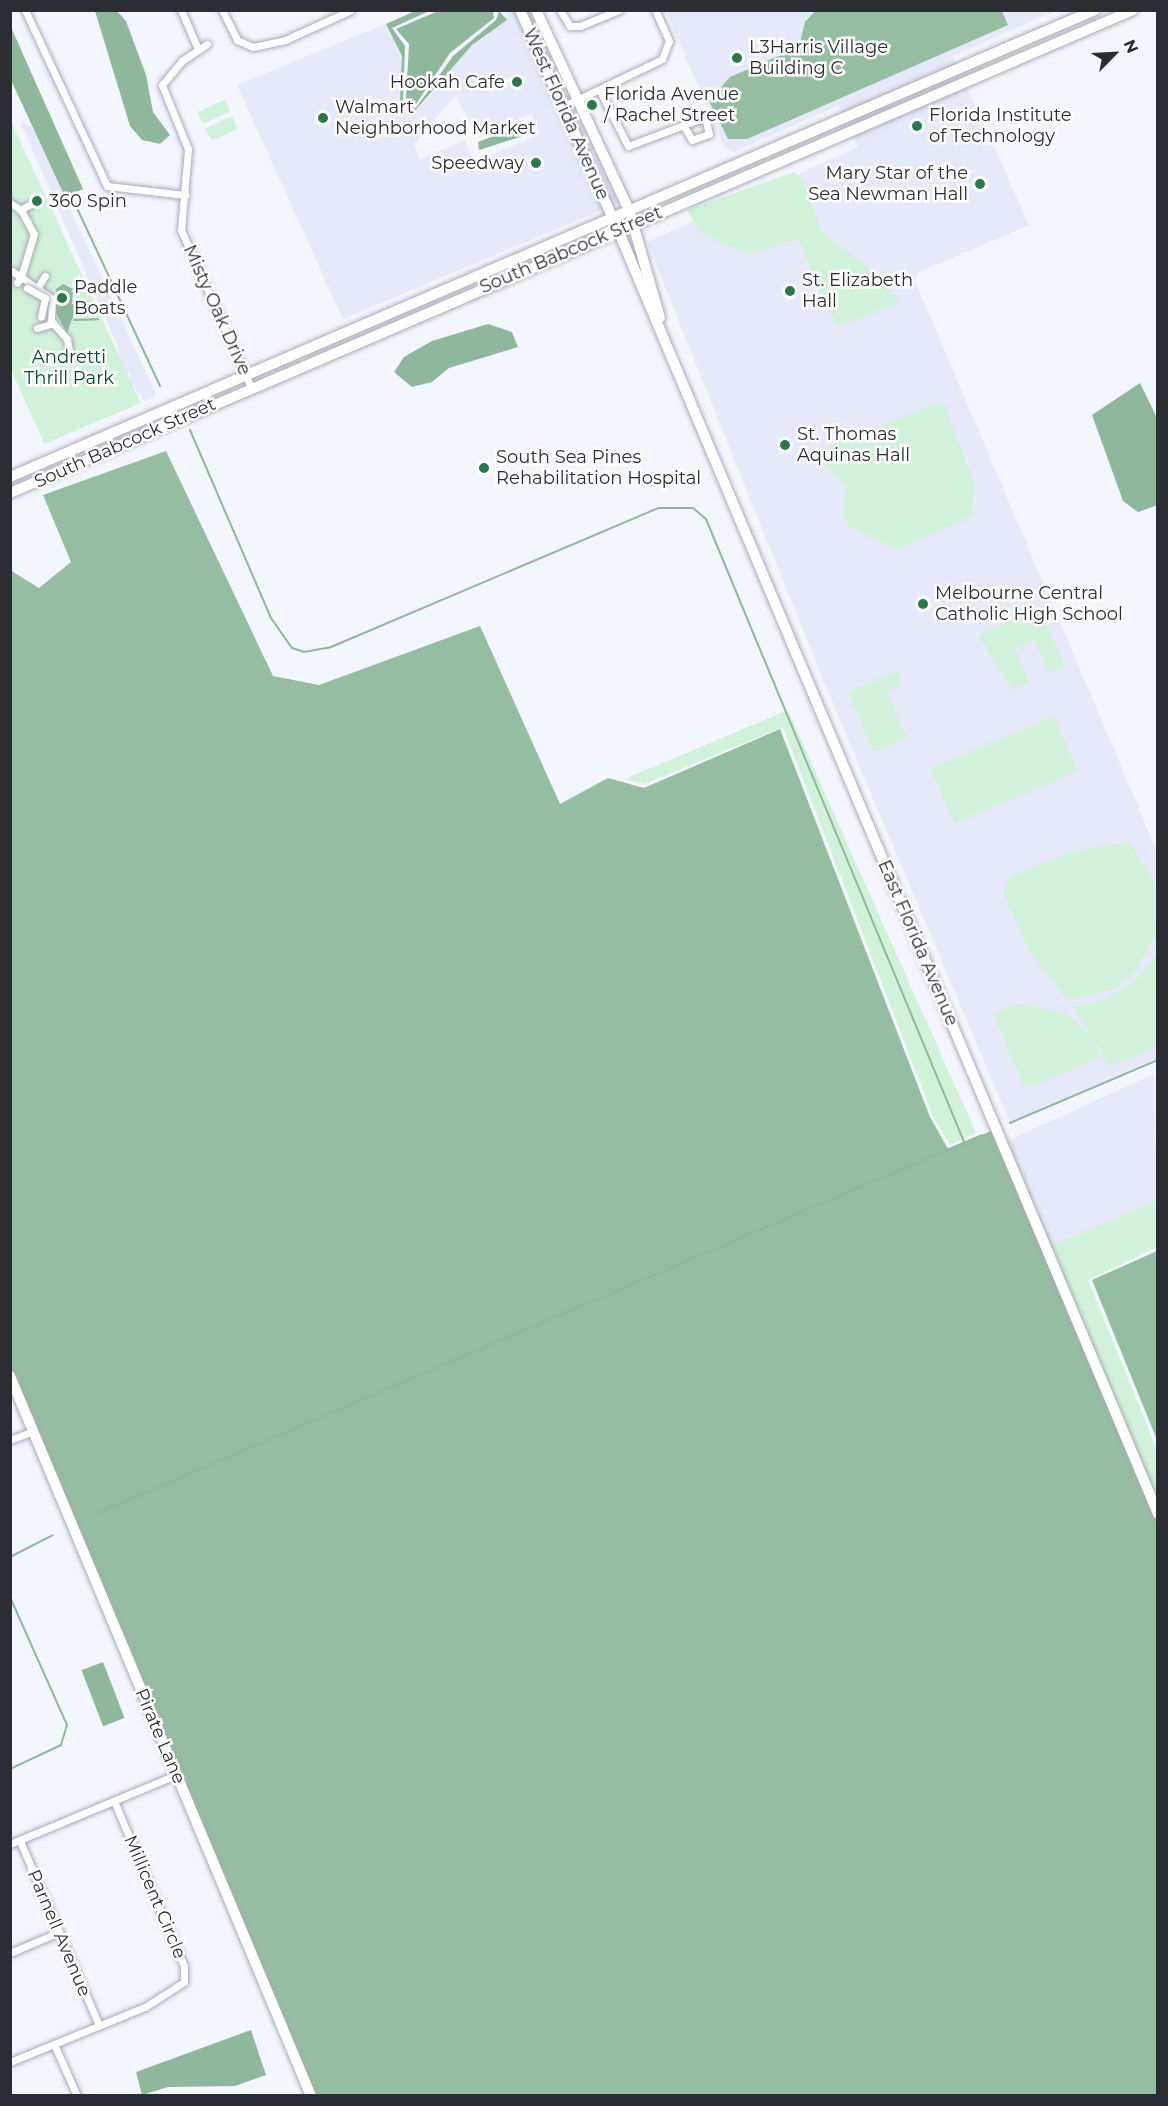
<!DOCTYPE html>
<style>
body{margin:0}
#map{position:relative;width:1168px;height:2106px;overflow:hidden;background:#f3f5ff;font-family:Montserrat,sans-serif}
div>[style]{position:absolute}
.built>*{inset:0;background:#e6e9f9}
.green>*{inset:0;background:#d2f1db;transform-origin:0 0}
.forest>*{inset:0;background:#94bda1}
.water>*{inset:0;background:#8fb79b;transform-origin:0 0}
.stream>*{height:2px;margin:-1px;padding:0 1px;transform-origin:1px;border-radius:1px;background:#8fb79b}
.roads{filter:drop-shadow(0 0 2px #a8aab6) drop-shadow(0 0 2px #a8aab6)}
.street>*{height:7px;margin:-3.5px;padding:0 3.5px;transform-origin:3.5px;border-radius:3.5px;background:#fff}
.secondary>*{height:10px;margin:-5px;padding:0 5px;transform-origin:5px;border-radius:5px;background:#fff}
.bridges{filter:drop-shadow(0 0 2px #a8aab6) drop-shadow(0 0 2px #a8aab6)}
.street-bridge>*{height:7px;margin:-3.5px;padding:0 3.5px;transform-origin:3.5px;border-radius:3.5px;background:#fff}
.dots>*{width:16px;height:16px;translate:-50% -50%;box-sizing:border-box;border:3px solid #fff;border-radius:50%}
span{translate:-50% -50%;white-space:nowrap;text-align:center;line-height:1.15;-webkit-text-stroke:5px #fff;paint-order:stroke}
.poi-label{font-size:18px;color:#2c2d32}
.left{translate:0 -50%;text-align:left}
.right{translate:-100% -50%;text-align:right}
.street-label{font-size:18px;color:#2c2d32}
.park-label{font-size:18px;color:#024b28}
.frame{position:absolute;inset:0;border:12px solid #2c2d32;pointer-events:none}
.north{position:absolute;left:1084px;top:24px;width:60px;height:60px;-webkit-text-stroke:4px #fff;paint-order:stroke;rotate:66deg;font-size:16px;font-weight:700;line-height:24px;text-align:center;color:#2c2d32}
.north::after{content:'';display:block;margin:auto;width:21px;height:27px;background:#2c2d32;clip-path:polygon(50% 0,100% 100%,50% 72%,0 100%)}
</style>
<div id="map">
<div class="built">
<div style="clip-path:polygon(evenodd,504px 11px,514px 11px,604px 209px,343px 319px,237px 85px,386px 24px,402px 56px,400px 101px,408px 110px,420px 107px,472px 45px,507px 20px,504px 11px,456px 95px,477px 136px,531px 114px,540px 134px,474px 162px,465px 140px,420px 159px,414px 144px,456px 95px)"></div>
<div style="clip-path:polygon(525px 11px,537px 22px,620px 202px,612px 206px)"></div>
<div style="clip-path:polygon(666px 11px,1055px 11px,953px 56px,1029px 225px,917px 273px,915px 281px,1157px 851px,1157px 1060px,1010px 1123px,827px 690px,647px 242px,858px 147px,838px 106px,733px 152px,725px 148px)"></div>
<div style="clip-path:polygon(21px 123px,32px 127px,156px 394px,145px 401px,130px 383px,130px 374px,123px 374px,118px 347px)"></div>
<div style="clip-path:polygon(1154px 1074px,1157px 1200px,1053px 1245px,1007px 1141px)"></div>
</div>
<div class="green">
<div style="left:225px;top:100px;width:13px;height:30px;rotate:67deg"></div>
<div style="left:232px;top:116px;width:14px;height:29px;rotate:65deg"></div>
<div style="clip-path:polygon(10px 119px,141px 403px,44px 444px,11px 369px)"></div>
<div style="clip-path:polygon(794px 172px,804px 181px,821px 230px,888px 284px,899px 303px,837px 327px,798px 238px,750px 255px,700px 233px,687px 210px)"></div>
<div style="clip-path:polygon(943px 401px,975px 485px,971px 517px,895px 550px,849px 526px,843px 512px,846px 488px,824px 466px,823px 448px)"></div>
<div style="clip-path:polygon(1039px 608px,1065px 666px,1049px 673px,1034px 640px,1015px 649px,1029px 682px,1013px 690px,978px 635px)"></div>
<div style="clip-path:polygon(897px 671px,903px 685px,887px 692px,907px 738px,874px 752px,848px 692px)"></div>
<div style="clip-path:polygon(788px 710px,976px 1133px,950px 1145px,933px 1116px,783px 727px,644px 784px,625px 779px)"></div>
<div style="left:1054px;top:716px;width:60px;height:134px;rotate:67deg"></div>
<div style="clip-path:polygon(1129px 842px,1154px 881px,1156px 935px,1134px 973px,1117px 988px,1068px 1001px,1032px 955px,1003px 893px,1010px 876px,1074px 851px)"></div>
<div style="clip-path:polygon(1157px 953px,1157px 1047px,1110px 1067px,1073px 1007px,1103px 1000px,1135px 981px)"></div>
<div style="clip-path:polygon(1019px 1004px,1064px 1012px,1088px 1032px,1101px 1057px,1031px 1087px,1023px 1084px,993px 1013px)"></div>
<div style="clip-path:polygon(1006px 1141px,1053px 1245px,1157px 1200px,1157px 1247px,1088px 1280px,1157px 1450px,1157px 1501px)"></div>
</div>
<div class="forest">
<div style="clip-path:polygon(816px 10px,1002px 11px,1008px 25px,747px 139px,728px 139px,709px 101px,730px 77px,799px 47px,805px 22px)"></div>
<div style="clip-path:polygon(166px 451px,273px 676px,319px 685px,480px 626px,560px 804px,608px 778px,644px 788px,780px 729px,930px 1117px,948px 1149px,996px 1129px,1157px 1514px,1157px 2095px,311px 2095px,11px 1375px,10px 570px,39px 588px,71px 562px,43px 495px)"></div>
<div style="clip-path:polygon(1157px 1251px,1157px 1440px,1092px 1280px)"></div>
</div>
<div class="water">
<div style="clip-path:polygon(95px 11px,117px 11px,126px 21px,146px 75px,153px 112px,170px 135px,160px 144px,142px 140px,130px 126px)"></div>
<div style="clip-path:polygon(415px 11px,429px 11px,392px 28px,405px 46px,403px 101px,416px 108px,453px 56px,496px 20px,499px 11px,507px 20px,472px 45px,414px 112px,400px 101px,402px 56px,386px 24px)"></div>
<div style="clip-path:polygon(493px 11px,494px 18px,450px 53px,416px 104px,406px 99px,409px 44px,396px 29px,438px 11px)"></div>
<div style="clip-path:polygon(10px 25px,83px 189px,65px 197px,11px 80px)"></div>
<div style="clip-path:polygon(526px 124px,529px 134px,479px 150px,478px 142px)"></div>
<div style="clip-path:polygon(63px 284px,73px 289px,72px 304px,79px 304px,82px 313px,74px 314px,67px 333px,56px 313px,56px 289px)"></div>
<div style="clip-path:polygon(488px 324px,512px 332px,518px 347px,449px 368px,432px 382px,412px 387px,394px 372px,404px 357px,432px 341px)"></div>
<div style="clip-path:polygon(1140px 383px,1157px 418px,1158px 505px,1138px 512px,1123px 501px,1092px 415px)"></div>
<div style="left:103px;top:1662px;width:60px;height:23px;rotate:69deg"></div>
<div style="clip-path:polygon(251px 2030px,266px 2075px,235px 2086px,168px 2087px,142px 2095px,136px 2072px)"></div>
</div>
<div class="stream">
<div style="left:70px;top:193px;width:213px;rotate:65deg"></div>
<div style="left:74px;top:320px;width:24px;rotate:-2deg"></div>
<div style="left:190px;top:430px;width:205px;rotate:66.7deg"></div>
<div style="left:271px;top:618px;width:37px;rotate:55deg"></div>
<div style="left:292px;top:648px;width:13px;rotate:18deg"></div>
<div style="left:304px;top:652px;width:27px;rotate:-10deg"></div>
<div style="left:331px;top:647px;width:356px;rotate:-23deg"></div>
<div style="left:659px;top:508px;width:34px"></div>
<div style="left:693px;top:508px;width:17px;rotate:40deg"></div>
<div style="left:706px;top:519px;width:674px;rotate:67.5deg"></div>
<div style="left:1010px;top:1123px;width:161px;rotate:-23.1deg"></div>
<div style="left:97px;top:1513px;width:962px;rotate:-23.13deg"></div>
<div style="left:10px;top:1557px;width:48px;rotate:-27.1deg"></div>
<div style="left:10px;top:1597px;width:140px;rotate:66deg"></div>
<div style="left:67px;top:1725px;width:21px;rotate:107deg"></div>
<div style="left:61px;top:1745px;width:56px;rotate:154.8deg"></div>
</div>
<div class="roads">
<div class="street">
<div style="left:25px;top:10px;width:194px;rotate:65deg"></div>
<div style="left:107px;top:186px;width:79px;rotate:6.6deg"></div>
<div style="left:181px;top:10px;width:43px;rotate:66.4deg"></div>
<div style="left:222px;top:10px;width:34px;rotate:63deg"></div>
<div style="left:237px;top:40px;width:17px;rotate:24deg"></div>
<div style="left:253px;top:47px;width:33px;rotate:-12deg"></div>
<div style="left:285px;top:40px;width:72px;rotate:-24.4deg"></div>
<div style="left:560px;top:10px;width:19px;rotate:58deg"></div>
<div style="left:570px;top:26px;width:10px"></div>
<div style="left:580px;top:26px;width:42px;rotate:-22.3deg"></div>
<div style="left:207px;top:44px;width:30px;rotate:146deg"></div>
<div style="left:182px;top:61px;width:31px;rotate:130deg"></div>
<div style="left:162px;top:85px;width:69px;rotate:67.9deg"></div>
<div style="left:188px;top:149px;width:81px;rotate:94.9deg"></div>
<div style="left:181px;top:230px;width:172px;rotate:66deg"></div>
<div style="left:600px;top:91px;width:62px;rotate:63deg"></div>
<div style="left:628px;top:146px;width:82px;rotate:-20.6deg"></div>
<div style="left:705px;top:117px;width:17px;rotate:77deg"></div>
<div style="left:709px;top:134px;width:18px;rotate:161deg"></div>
<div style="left:692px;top:140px;width:16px;rotate:-120deg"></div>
<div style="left:562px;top:107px;width:111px;rotate:-25.6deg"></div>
<div style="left:662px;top:59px;width:19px;rotate:-69deg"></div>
<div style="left:669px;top:41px;width:34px;rotate:-114deg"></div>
<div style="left:10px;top:203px;width:13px;rotate:32deg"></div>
<div style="left:21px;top:210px;width:27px;rotate:62deg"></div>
<div style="left:34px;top:234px;width:45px;rotate:106.8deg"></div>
<div style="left:21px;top:277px;width:38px;rotate:35deg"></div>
<div style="left:52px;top:299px;width:22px;rotate:93deg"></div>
<div style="left:51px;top:321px;width:24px;rotate:48deg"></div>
<div style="left:67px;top:339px;width:17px;rotate:80deg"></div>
<div style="left:20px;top:210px;width:13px;rotate:-29deg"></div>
<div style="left:12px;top:271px;width:11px;rotate:34deg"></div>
<div style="left:21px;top:277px;width:7px;rotate:124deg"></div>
<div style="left:38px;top:287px;width:13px;rotate:-58deg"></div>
<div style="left:37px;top:328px;width:17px;rotate:-17deg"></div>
<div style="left:10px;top:1440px;width:25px;rotate:-21deg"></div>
<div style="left:20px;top:1841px;width:200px;rotate:66.8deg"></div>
<div style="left:10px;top:1844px;width:180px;rotate:-22.6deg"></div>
<div style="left:10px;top:1953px;width:53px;rotate:-23.2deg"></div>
<div style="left:54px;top:2044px;width:57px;rotate:66.1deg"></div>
<div style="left:10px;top:2062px;width:146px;rotate:-22.2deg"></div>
<div style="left:145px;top:2007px;width:46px;rotate:-32.7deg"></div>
<div style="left:184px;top:1982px;width:16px;rotate:-90deg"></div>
<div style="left:184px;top:1966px;width:179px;rotate:-113deg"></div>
</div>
<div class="secondary">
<div style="left:520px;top:10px;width:248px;rotate:66deg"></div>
<div style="left:621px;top:237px;width:1385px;rotate:67.19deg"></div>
<div style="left:536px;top:10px;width:221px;rotate:65.1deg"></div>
<div style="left:629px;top:210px;width:112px;rotate:74deg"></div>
<div style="left:10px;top:477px;width:1181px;rotate:-23.29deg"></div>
<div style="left:10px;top:493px;width:1222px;rotate:-23.27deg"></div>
<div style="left:10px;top:1376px;width:780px;rotate:67.31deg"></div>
</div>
</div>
<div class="bridges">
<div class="street-bridge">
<div style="left:27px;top:288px;width:21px;rotate:29deg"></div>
<div style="left:45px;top:298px;width:19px;rotate:102deg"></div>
</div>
</div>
<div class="dots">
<div style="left:737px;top:58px;background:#287a4c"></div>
<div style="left:517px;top:82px;background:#287a4c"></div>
<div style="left:592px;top:105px;background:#287a4c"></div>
<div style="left:323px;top:118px;background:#287a4c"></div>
<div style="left:917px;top:126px;background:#287a4c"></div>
<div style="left:536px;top:163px;background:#287a4c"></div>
<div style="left:980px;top:184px;background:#287a4c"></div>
<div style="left:37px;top:201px;background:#287a4c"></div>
<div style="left:790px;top:291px;background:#287a4c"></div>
<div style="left:62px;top:298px;background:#287a4c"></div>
<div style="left:785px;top:445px;background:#287a4c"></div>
<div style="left:484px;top:468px;background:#287a4c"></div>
<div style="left:923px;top:604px;background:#287a4c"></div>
</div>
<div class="poi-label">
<span class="left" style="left:749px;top:58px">L3Harris Village<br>Building C</span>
<span class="right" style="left:505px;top:82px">Hookah Cafe</span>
<span class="left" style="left:604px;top:105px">Florida Avenue<br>/ Rachel Street</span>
<span class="left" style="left:335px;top:118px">Walmart<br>Neighborhood Market</span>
<span class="left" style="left:929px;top:126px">Florida Institute<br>of Technology</span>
<span class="right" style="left:524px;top:163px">Speedway</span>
<span class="right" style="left:968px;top:184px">Mary Star of the<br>Sea Newman Hall</span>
<span class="left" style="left:49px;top:201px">360 Spin</span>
<span class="left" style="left:802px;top:291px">St. Elizabeth<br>Hall</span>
<span class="left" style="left:74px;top:298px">Paddle<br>Boats</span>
<span class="left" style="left:797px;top:445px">St. Thomas<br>Aquinas Hall</span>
<span class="left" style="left:496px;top:468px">South Sea Pines<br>Rehabilitation Hospital</span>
<span class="left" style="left:935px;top:604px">Melbourne Central<br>Catholic High School</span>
</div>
<div class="street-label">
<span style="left:566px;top:114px;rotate:66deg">West Florida Avenue</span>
<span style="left:571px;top:250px;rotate:-23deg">South Babcock Street</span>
<span style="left:217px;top:310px;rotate:66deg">Misty Oak Drive</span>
<span style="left:125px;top:443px;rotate:-24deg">South Babcock Street</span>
<span style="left:918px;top:943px;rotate:67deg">East Florida Avenue</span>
<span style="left:160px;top:1736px;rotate:67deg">Pirate Lane</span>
<span style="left:155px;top:1897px;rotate:67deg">Millicent Circle</span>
<span style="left:59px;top:1933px;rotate:67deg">Parnell Avenue</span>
</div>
<div class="park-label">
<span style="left:69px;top:368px">Andretti<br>Thrill Park</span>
</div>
<div class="frame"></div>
<div class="north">N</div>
</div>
